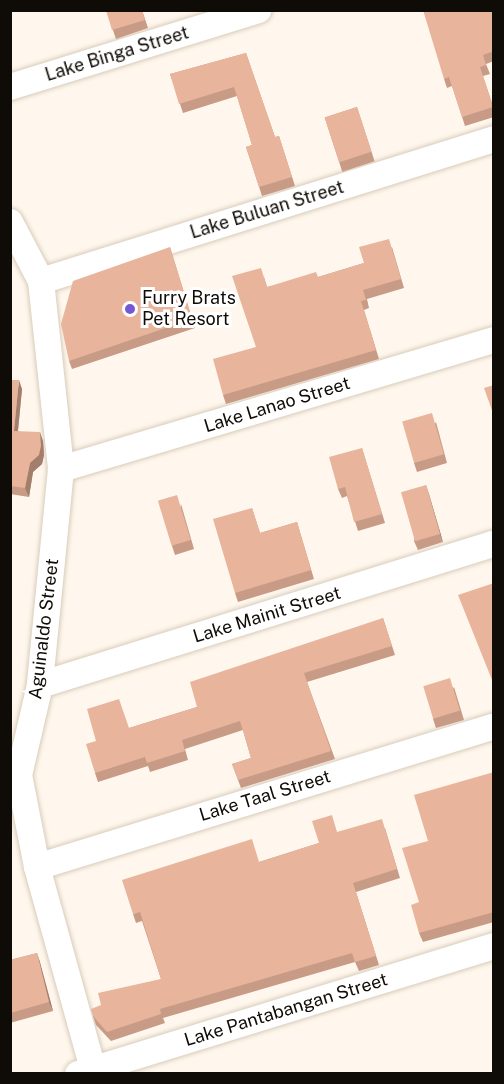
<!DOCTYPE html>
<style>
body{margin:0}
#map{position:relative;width:504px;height:1084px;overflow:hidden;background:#fff7ed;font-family:"Public Sans",sans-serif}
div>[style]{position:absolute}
.roads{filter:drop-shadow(0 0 2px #d8ccbb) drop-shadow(0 0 2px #d8ccbb)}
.minor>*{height:26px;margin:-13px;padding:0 13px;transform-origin:13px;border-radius:13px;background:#fff}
.wall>*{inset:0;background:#c89b86;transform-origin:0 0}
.shaded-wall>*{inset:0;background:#a27e6d}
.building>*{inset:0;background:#e8b49c;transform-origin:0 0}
.dots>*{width:16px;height:16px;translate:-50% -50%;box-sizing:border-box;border:3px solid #fff;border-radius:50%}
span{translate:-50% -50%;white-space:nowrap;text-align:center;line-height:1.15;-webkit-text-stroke:6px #fff;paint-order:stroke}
.street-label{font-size:18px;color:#0f0b06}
.poi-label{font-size:18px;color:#0f0b06}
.left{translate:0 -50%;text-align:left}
.frame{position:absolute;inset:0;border:12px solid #0f0b06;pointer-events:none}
</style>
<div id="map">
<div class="roads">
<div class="minor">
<div style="left:10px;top:87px;width:260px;rotate:-17.2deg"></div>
<div style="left:10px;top:222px;width:67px;rotate:62.3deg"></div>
<div style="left:41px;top:281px;width:189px;rotate:83.9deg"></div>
<div style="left:61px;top:469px;width:217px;rotate:95.6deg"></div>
<div style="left:40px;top:685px;width:92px;rotate:103.1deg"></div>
<div style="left:19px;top:775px;width:94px;rotate:78.9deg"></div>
<div style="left:37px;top:867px;width:210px;rotate:74.5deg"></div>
<div style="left:41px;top:281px;width:475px;rotate:-17.4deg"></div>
<div style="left:61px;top:469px;width:452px;rotate:-16.6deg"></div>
<div style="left:40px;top:685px;width:475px;rotate:-17.3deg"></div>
<div style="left:37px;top:867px;width:478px;rotate:-17.1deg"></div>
<div style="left:78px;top:1074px;width:435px;rotate:-17.1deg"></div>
</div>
</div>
<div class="wall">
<div style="clip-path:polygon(106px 10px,142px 10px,148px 28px,116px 39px)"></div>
<div style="clip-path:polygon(494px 10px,494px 61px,486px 64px,490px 74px,483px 76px,494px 109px,494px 117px,465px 126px,452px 86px,447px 88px,444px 79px)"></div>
<div style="clip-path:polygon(246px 53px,275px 137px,279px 136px,295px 186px,262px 196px,246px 147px,252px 145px,237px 96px,183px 113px,170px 74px)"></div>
<div style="left:357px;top:107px;width:57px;height:34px;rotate:72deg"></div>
<div style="clip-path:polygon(170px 247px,195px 328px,72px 369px,69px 361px)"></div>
<div style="clip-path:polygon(392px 247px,404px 288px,367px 299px,369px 308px,364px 310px,379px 359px,226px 404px,223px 395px,256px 347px,264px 277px,267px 287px,318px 277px,364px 263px)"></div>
<div style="clip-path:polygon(10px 380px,22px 389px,18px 431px,43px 441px,44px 455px,42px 464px,33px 472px,29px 497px,10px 494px)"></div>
<div style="clip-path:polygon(436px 422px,447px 463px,417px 472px,414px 463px)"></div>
<div style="clip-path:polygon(362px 448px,385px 523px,358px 531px,347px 496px,342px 498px,338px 489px)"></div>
<div style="clip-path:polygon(426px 485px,443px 542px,418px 550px,414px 541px)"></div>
<div style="clip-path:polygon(181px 504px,194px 549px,175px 555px,172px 546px)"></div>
<div style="clip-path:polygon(252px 508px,260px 533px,297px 522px,314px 579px,238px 602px,235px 593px)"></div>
<div style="clip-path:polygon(383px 618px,395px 655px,307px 682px,335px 759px,241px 788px,232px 764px,251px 758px,243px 730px,185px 749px,188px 760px,150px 772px,148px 766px,98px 782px,95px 773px,96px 741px,129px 728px,197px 707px)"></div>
<div style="clip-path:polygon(454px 687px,464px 720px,436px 728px,433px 719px)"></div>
<div style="clip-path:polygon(494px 772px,494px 922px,423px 942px,419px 933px,419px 902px,428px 841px)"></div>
<div style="clip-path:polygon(385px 828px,400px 878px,356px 892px,379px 965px,359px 971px,355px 962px,163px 1018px,165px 1023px,111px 1041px,96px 1025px,93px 1016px,161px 979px,142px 921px,136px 923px,133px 914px,259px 862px,319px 843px,337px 832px)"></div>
<div style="clip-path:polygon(37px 953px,53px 1011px,10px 1023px,10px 960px)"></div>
</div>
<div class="shaded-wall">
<div style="clip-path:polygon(19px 380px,22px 389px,17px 440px,14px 431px)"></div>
<div style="clip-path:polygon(40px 432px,43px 441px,44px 455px,42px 464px,33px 472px,29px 497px,25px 488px,30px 463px)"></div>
<div style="clip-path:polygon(426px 485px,429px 494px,443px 542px,440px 534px)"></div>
<div style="clip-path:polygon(37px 953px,40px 962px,53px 1011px,49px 1002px)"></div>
</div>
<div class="building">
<div style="clip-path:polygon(106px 10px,142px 10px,145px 20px,112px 30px)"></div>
<div style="clip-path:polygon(423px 10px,494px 10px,494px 51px,483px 55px,486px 65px,480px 67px,493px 107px,462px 117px,449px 77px,444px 79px)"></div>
<div style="clip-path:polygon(246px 53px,275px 137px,279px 136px,292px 177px,259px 187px,246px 147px,252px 145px,234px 87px,179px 104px,170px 74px)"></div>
<div style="left:357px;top:107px;width:47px;height:34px;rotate:72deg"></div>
<div style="clip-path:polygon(389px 239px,401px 279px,363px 290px,366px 300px,361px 301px,376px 350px,223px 395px,213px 359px,256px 347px,232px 276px,261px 268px,267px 287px,316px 272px,318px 277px,364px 263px,359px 247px)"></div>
<div style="clip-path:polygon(170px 247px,192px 319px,69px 361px,61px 324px,73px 281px)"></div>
<div style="clip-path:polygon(10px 380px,19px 380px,14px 431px,40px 432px,41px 446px,39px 455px,30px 463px,25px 488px,10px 486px)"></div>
<div style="clip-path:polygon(494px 385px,494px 416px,484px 388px)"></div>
<div style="left:432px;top:413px;width:43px;height:31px;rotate:74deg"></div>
<div style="clip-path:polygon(362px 448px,382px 514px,354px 522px,345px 487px,338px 489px,329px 457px)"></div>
<div style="left:426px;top:485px;width:51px;height:26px;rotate:74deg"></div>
<div style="left:177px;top:495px;width:47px;height:20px;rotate:73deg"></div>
<div style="clip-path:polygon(252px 508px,260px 533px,297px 522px,311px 570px,235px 593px,213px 519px)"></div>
<div style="clip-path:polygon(494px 583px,494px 685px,458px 595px)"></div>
<div style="clip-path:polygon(383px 618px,392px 646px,304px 673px,331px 751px,238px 780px,232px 764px,251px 758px,240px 721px,182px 740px,185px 751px,147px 763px,145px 757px,95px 773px,86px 744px,96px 741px,87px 709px,119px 699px,129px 728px,197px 707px,190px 682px)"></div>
<div style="left:450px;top:678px;width:34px;height:28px;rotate:73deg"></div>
<div style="clip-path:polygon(494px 772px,494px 912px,419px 933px,411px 905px,419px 902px,402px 848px,428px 841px,414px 795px)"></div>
<div style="clip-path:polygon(332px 815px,337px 832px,382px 819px,397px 869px,353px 883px,376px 956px,355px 962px,352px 953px,160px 1009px,161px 1014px,107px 1032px,93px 1016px,91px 1009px,101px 1005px,98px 993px,161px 979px,140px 912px,133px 914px,122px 880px,252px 839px,259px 862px,319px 843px,312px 821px)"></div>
<div style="clip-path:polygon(37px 953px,49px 1002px,10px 1013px,10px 960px)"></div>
</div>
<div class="dots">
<div style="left:130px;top:309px;background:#735ad4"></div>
</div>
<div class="street-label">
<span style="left:117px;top:54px;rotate:-17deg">Lake Binga Street</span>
<span style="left:267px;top:210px;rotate:-17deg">Lake Buluan Street</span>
<span style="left:277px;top:405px;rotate:-17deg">Lake Lanao Street</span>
<span style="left:267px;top:615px;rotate:-17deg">Lake Mainit Street</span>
<span style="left:44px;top:629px;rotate:-83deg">Aguinaldo Street</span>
<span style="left:265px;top:796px;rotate:-17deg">Lake Taal Street</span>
<span style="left:286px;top:1010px;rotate:-17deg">Lake Pantabangan Street</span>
</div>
<div class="poi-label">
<span class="left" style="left:142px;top:309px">Furry Brats<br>Pet Resort</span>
</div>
<div class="frame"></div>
</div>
